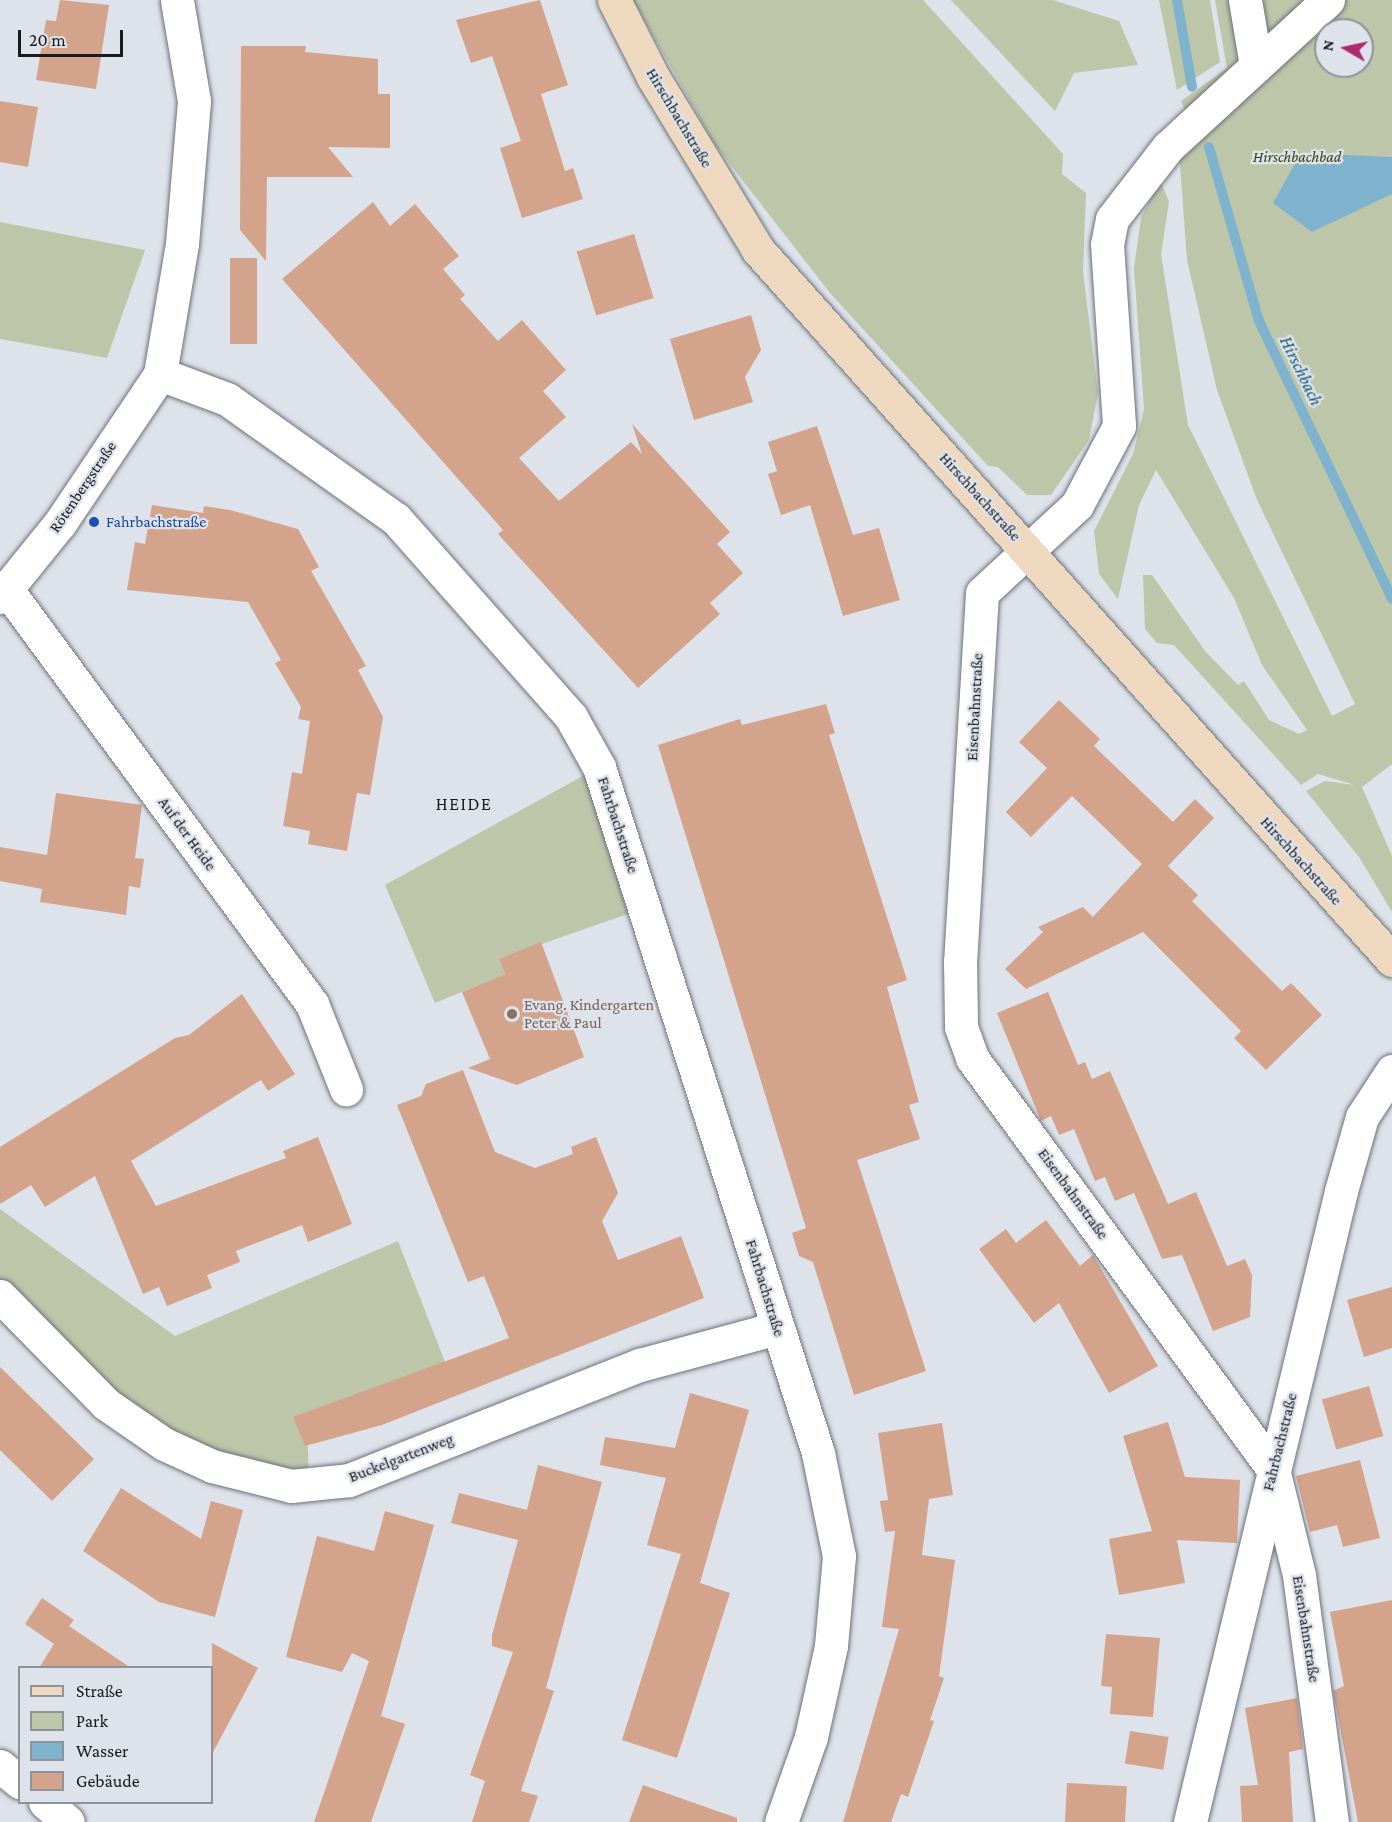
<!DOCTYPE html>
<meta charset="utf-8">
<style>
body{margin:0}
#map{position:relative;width:1392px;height:1822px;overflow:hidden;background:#dde2eb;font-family:"Crimson Pro",serif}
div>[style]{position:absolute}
.green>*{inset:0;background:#bec6aa}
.water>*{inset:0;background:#7fb3cd}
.stream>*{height:10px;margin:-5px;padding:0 5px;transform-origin:5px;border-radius:5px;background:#7fb3cd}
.building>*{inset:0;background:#d4a38b;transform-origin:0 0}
.roads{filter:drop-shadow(0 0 2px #6d7279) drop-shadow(0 0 2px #6d7279)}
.street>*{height:33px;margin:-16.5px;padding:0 16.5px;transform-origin:16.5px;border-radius:16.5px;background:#fff}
.secondary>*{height:33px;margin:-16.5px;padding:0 16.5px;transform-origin:16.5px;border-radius:16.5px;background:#eed8c0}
.dots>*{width:16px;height:16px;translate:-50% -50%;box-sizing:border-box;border:3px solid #dde2eb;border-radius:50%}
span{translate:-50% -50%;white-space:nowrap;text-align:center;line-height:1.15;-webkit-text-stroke:4.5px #dde2eb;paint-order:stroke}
.street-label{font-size:16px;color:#181a1d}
.park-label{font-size:16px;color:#37420a;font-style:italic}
.transit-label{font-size:16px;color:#164399}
.left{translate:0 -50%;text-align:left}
.education-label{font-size:16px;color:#785e54}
.water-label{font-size:18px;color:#175974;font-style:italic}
.neighbourhood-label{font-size:18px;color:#181a1d;letter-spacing:1.5px}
.legend{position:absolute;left:18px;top:1666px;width:195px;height:138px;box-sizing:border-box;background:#dde2eb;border:2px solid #8e9299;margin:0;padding:8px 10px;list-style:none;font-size:18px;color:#181a1d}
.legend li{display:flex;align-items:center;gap:12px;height:30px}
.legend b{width:30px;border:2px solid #8e9299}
.north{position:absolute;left:1314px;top:18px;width:60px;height:60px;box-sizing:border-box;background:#dde2eb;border:2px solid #8e9299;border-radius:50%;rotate:279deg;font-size:16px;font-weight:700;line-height:24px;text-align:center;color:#181a1d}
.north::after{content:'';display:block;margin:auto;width:21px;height:27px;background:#b02a6f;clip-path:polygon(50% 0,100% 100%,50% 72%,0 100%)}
.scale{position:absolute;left:18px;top:30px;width:105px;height:27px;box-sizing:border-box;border:3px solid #181a1d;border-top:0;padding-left:8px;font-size:18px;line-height:21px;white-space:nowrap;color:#181a1d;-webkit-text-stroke:4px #dde2eb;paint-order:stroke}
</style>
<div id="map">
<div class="green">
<div style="clip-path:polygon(633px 0,923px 0,1063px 154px,1062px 174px,1086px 193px,1083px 272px,1098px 393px,1089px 440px,1051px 495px,1027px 495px,998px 467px,988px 466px,830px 293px,715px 145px)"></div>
<div style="clip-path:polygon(951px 0,1053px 0,1119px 21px,1138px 65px,1074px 73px,1055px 111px)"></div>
<div style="clip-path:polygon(1159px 0,1210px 0,1220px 62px,1177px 90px)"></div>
<div style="clip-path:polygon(evenodd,1215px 0,1392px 0,1392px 764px,1362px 787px,1392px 856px,1392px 912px,1359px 857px,1306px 791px,1325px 781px,1355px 785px,1318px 774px,1301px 785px,1174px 645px,1157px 643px,1145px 629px,1143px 575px,1152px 575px,1205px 651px,1238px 685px,1244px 681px,1269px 720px,1299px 734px,1307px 730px,1262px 665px,1234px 598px,1156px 470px,1139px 505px,1118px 599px,1099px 574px,1094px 531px,1133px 454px,1144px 409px,1134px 268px,1141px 218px,1160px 180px,1169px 202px,1161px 254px,1188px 425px,1332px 716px,1355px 704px,1257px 500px,1217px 390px,1187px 260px,1179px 151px,1199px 142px,1181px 101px,1227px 68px,1215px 0,1326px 30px,1362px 30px,1362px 66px,1326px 66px,1326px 30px)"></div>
<div style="clip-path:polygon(0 222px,145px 250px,107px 358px,0 339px)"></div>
<div style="clip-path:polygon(599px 767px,645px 908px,499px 959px,505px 974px,435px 1003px,385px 885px)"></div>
<div style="clip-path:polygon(0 1209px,175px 1336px,398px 1241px,445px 1362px,307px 1416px,309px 1484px,164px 1444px,0 1296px)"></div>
</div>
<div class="water">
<div style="clip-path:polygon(1301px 153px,1392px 157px,1392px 194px,1312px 232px,1273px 203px)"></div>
</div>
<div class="stream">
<div style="left:1177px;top:0;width:88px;rotate:80.2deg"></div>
<div style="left:1209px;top:147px;width:181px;rotate:74deg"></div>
<div style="left:1259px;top:321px;width:308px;rotate:64.4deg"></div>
</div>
<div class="building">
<div style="clip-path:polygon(60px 0,109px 5px,96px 89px,36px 80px,46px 20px,56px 21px)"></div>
<div style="clip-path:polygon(540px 0,568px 85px,541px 94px,565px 171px,573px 168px,583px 199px,522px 218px,500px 148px,521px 141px,492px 56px,471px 63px,456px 20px)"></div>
<div style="clip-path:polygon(241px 46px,306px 46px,305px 52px,378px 59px,378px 94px,390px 94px,390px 148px,328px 147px,353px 177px,267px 177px,266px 261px,240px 230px)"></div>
<div style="clip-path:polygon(0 101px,38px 107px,28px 167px,0 162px)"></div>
<div style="clip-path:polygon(373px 202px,390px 226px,415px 204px,459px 256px,443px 269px,465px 295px,460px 299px,498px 341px,522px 320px,566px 370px,543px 391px,566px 417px,519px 458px,559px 501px,631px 442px,642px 454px,632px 424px,730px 532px,717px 544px,743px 573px,710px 603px,720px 614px,638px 688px,498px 534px,503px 530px,282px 279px)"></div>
<div style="left:634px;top:234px;width:67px;height:60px;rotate:73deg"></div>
<div style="left:230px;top:258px;width:27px;height:86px"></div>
<div style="clip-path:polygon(751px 315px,761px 350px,745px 377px,753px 402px,694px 420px,670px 339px)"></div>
<div style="clip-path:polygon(817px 426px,853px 535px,879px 528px,900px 600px,843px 616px,810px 505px,781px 515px,768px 474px,777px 471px,768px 442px)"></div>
<div style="clip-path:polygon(152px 505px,203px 513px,204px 506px,230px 510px,298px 529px,319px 567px,311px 571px,366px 666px,358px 670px,383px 717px,370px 795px,357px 793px,347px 851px,308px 844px,310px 831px,283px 826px,292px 772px,302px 774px,310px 721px,298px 719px,301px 707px,275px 663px,281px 660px,248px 602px,127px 590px,135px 542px,145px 544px)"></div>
<div style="clip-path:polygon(1059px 700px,1100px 739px,1094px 746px,1173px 822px,1195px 799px,1214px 818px,1168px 866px,1198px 895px,1192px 901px,1282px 991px,1291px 983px,1322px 1015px,1266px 1070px,1234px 1038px,1241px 1031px,1143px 932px,1026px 989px,1005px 969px,1043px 932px,1038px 927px,1083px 907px,1093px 917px,1142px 864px,1072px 796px,1031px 837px,1006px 812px,1047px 768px,1019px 742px)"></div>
<div style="clip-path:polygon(826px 704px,835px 733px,829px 735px,907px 980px,887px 987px,919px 1102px,909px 1105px,920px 1139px,857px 1160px,926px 1371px,854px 1395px,813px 1262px,799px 1256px,792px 1233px,806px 1228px,658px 745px,740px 719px,742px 725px)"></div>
<div style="clip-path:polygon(56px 793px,142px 805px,135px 858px,144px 859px,140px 888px,129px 886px,126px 915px,40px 902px,42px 889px,0 881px,0 847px,47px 855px)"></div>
<div style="clip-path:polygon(541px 942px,584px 1057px,517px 1085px,468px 1068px,490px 1059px,462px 992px,505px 974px,499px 959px)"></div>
<div style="clip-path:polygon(1048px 992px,1078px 1065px,1085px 1062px,1092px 1079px,1110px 1071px,1168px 1204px,1196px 1192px,1227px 1266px,1245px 1259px,1252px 1275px,1250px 1317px,1213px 1331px,1182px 1255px,1162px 1259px,1134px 1193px,1115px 1201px,1105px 1177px,1095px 1181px,1074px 1129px,1059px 1135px,1051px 1116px,1041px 1121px,997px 1013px)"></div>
<div style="clip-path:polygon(242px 994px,295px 1074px,268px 1091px,261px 1080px,131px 1161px,156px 1206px,286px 1158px,283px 1151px,318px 1137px,352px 1224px,308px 1242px,302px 1225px,236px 1251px,240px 1262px,207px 1275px,212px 1288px,167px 1306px,159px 1287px,143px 1294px,95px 1176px,45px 1207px,31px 1185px,0 1204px,0 1147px,175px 1038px,189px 1035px)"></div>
<div style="clip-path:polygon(463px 1070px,495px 1152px,535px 1168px,573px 1154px,571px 1147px,596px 1137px,618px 1193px,602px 1221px,618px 1260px,681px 1236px,704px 1298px,382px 1425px,305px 1446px,293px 1417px,509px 1338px,484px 1276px,468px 1282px,397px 1105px,421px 1096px,426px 1084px)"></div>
<div style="clip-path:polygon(1046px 1220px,1080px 1266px,1093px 1255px,1158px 1366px,1109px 1393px,1059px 1303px,1034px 1323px,979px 1249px,1006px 1229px,1016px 1243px)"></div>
<div style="clip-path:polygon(1392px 1287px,1392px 1348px,1364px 1357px,1347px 1300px)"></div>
<div style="clip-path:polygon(0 1367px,94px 1459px,52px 1501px,0 1450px)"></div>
<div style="left:1369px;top:1386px;width:52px;height:49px;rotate:74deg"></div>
<div style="clip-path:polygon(690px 1393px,749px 1410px,700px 1583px,730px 1593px,677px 1758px,622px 1740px,681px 1554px,647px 1545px,666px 1478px,600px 1465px,605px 1437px,675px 1448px)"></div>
<div style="clip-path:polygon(1168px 1422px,1185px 1477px,1240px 1480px,1237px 1543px,1177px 1540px,1185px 1583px,1119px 1595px,1109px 1539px,1152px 1531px,1123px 1436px)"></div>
<div style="clip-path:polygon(942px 1423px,953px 1495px,929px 1499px,922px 1555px,955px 1560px,939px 1676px,944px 1678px,930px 1720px,934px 1721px,908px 1797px,901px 1794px,891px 1822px,843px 1822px,899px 1629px,882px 1627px,895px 1531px,885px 1532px,880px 1501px,888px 1500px,878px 1433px)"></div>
<div style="clip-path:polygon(1360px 1460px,1380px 1538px,1343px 1547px,1337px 1525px,1310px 1532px,1296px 1476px)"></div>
<div style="clip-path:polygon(538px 1465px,602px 1482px,546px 1688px,554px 1691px,521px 1791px,538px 1796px,529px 1822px,472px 1822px,485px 1781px,470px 1775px,513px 1652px,492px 1646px,492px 1635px,518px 1540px,451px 1523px,459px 1493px,527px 1510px)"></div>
<div style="clip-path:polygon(121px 1488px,201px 1539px,211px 1501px,243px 1510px,215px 1617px,159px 1602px,83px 1551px)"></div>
<div style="clip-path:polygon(385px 1511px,434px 1525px,381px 1716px,405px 1724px,371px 1822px,314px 1822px,369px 1661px,352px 1653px,342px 1672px,286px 1657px,317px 1536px,374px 1551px)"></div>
<div style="clip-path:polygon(42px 1598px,74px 1620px,69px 1626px,131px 1668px,39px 1668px,54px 1644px,25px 1624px)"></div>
<div style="clip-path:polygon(1392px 1600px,1392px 1822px,1358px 1822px,1333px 1691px,1344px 1686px,1330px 1612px)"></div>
<div style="clip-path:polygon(1106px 1634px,1160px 1638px,1153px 1717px,1110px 1714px,1112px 1687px,1101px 1686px)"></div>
<div style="clip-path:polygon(212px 1643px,258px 1668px,212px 1754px)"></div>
<div style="clip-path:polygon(1297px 1698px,1303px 1749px,1289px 1752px,1293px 1822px,1242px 1822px,1240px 1786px,1258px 1785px,1245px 1708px)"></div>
<div style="left:1130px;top:1731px;width:39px;height:33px;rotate:9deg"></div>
<div style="left:1067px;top:1783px;width:60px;height:39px;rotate:3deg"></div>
<div style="clip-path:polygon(643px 1785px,737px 1818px,737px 1822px,629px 1822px)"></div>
</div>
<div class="roads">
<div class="street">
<div style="left:1245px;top:0;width:67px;rotate:80.5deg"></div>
<div style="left:1328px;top:0;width:217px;rotate:137.4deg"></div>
<div style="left:1168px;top:147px;width:91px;rotate:127.9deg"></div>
<div style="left:1112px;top:219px;width:25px;rotate:101deg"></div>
<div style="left:1107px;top:244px;width:182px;rotate:86.2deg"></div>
<div style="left:1119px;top:426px;width:89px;rotate:118deg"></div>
<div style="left:1077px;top:505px;width:129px;rotate:137.2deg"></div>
<div style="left:982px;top:593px;width:369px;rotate:93.4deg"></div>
<div style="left:960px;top:961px;width:66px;rotate:89.1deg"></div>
<div style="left:961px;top:1027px;width:33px;rotate:70deg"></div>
<div style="left:972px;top:1058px;width:509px;rotate:53.78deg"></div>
<div style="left:1273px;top:1469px;width:109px;rotate:76.2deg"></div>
<div style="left:1299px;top:1575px;width:249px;rotate:82.4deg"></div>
<div style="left:160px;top:374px;width:72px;rotate:20.5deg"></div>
<div style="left:227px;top:399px;width:207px;rotate:35.4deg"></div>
<div style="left:396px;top:519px;width:264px;rotate:48.5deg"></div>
<div style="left:571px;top:717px;width:57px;rotate:60.8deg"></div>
<div style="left:599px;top:767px;width:720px;rotate:72.29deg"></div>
<div style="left:818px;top:1453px;width:105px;rotate:78.5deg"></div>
<div style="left:839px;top:1556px;width:90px;rotate:95.1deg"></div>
<div style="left:831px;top:1646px;width:93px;rotate:102.4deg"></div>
<div style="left:811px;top:1737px;width:90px;rotate:109.4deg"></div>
<div style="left:8px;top:591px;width:513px;rotate:53.64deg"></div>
<div style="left:312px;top:1004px;width:92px;rotate:68.2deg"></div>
<div style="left:0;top:597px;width:95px;rotate:-51deg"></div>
<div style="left:60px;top:523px;width:179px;rotate:-56.1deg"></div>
<div style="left:160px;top:374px;width:132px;rotate:-80.4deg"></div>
<div style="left:182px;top:244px;width:144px;rotate:-85.2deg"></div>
<div style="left:194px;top:101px;width:102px;rotate:-99.6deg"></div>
<div style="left:0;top:1296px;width:151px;rotate:45.5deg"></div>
<div style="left:106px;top:1404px;width:70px;rotate:34.6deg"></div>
<div style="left:164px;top:1444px;width:53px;rotate:24.6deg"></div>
<div style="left:212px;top:1466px;width:81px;rotate:14.2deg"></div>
<div style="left:291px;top:1486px;width:58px;rotate:-5.9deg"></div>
<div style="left:349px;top:1480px;width:313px;rotate:-21.6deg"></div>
<div style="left:640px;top:1365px;width:142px;rotate:-15.1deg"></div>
<div style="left:0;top:1766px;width:26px;rotate:39deg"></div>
<div style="left:45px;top:1802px;width:30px;rotate:41deg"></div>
<div style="left:1190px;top:1822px;width:649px;rotate:-76.54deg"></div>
<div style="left:1341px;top:1191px;width:77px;rotate:-74.2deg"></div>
<div style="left:1362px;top:1117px;width:55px;rotate:-56.9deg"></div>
</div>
<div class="secondary">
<div style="left:614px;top:0;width:86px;rotate:63.1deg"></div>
<div style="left:653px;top:77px;width:202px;rotate:58.7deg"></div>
<div style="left:758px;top:250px;width:952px;rotate:48.24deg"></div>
</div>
</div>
<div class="dots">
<div style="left:94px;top:522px;background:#1a4fb4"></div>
<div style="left:512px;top:1014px;background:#8d6e63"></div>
</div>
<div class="street-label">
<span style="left:679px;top:118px;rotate:59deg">Hirschbachstraße</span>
<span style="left:83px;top:487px;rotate:-56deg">Rötenbergstraße</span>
<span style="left:980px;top:497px;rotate:48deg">Hirschbachstraße</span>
<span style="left:975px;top:707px;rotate:-87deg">Eisenbahnstraße</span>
<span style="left:618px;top:825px;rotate:72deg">Fahrbachstraße</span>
<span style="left:187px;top:834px;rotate:54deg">Auf der Heide</span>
<span style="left:1301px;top:861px;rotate:48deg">Hirschbachstraße</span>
<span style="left:1073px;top:1194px;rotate:54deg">Eisenbahnstraße</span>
<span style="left:765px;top:1288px;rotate:73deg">Fahrbachstraße</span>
<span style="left:1280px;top:1442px;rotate:-76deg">Fahrbachstraße</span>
<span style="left:401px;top:1458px;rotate:-21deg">Buckelgartenweg</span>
<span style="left:1306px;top:1629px;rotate:81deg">Eisenbahnstraße</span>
</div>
<div class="park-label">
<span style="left:1297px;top:157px">Hirschbachbad</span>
</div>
<div class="transit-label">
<span class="left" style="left:106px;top:522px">Fahrbachstraße</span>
</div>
<div class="education-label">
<span class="left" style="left:524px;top:1014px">Evang. Kindergarten<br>Peter &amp; Paul</span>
</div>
<div class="water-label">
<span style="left:1301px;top:371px;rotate:64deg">Hirschbach</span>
</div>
<div class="neighbourhood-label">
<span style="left:464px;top:804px">HEIDE</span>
</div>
<ul class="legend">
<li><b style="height:8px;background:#eed8c0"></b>Straße</li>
<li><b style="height:16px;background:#bec6aa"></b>Park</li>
<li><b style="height:16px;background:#7fb3cd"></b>Wasser</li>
<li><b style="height:16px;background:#d4a38b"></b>Gebäude</li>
</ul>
<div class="north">N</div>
<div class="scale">20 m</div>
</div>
